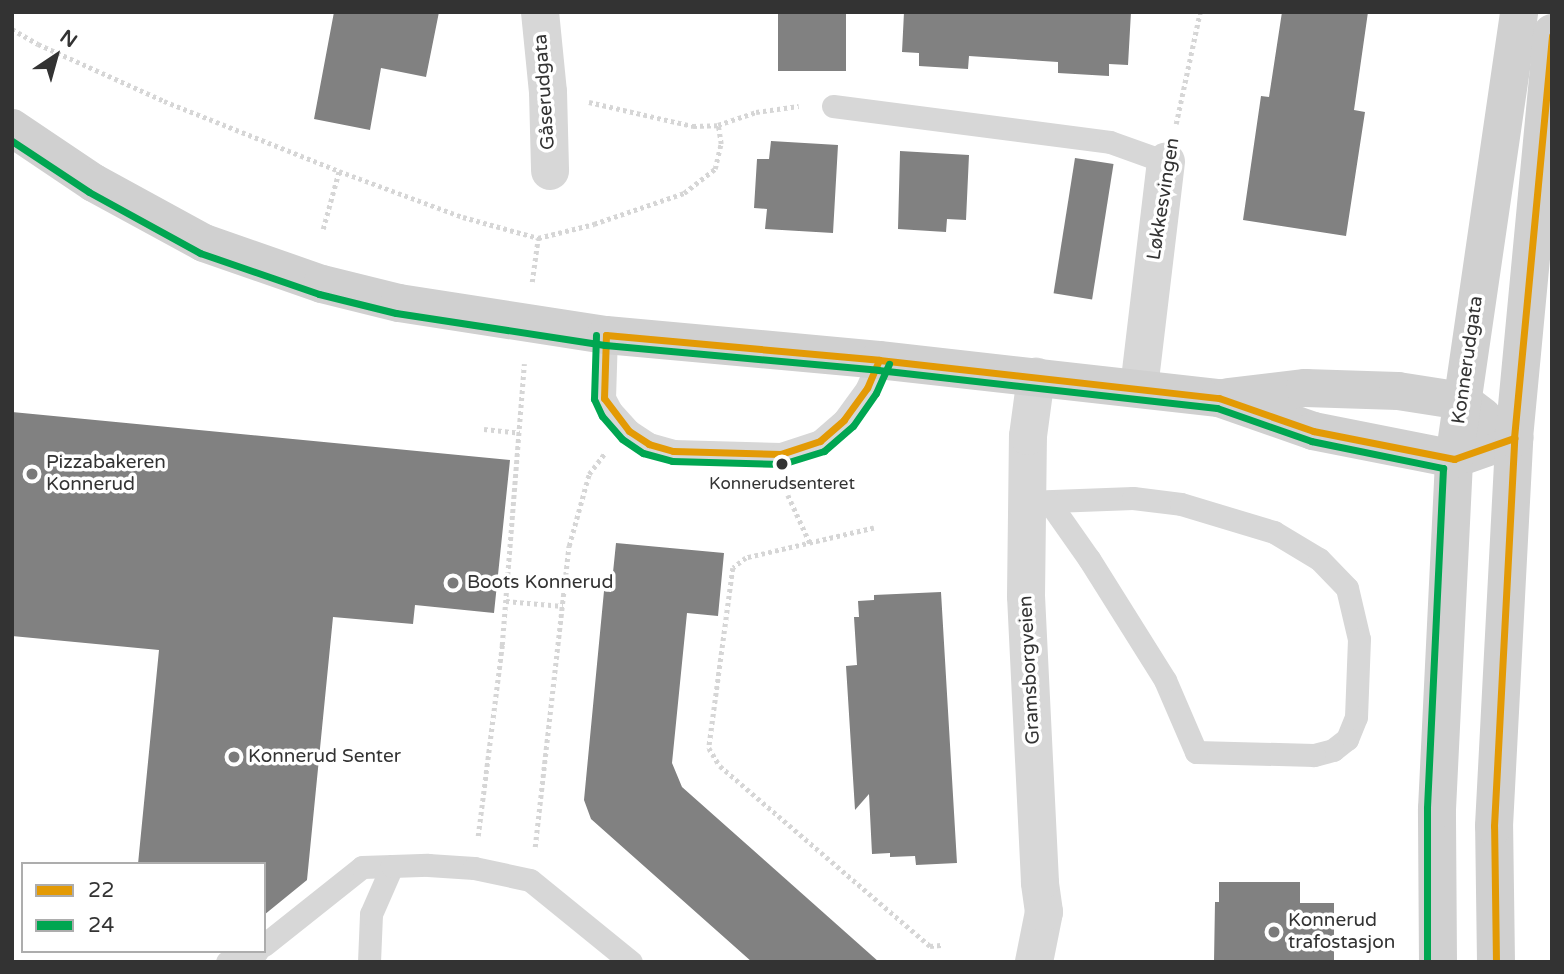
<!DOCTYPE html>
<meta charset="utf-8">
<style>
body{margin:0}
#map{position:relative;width:1564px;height:974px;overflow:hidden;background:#fff;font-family:"Varela Round",sans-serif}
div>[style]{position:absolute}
.building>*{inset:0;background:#818181;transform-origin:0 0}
.path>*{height:4.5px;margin-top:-2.25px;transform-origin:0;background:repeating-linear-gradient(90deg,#d6d6d6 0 3.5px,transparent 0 7px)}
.service>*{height:23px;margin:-11.5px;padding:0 11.5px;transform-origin:11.5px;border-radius:11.5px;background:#d7d7d7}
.minor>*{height:38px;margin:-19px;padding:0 19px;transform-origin:19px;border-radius:19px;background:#d7d7d7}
.secondary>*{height:38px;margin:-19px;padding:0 19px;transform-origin:19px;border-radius:19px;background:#d0d0d0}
.bus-1>*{height:7px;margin:-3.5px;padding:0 3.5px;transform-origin:3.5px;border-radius:3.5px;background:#e39a05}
.bus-2>*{height:7px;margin:-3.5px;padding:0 3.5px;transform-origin:3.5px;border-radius:3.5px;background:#00a651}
.dots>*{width:19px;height:19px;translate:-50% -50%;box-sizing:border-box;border:4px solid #fff;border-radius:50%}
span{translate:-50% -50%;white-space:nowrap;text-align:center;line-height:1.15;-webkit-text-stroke:7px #fff;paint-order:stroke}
.bus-label{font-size:17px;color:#333}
.street-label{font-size:19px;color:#333}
.poi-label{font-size:19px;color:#333}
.left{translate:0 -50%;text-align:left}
.frame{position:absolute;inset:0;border:14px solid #333;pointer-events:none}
.legend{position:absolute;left:21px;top:862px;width:245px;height:91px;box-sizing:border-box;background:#fff;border:2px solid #adadad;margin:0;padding:9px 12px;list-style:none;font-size:21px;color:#333}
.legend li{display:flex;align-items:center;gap:14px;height:35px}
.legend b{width:35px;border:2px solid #adadad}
.north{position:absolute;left:21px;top:21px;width:70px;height:70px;-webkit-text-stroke:5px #fff;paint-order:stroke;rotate:36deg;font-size:19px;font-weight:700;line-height:28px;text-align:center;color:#333}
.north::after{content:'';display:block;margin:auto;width:24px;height:32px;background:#333;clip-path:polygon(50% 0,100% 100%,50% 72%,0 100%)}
</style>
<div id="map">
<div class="building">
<div style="clip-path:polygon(334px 12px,439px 12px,426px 77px,381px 68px,370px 130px,314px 119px)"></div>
<div style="left:778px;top:12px;width:68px;height:59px"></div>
<div style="clip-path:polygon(904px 12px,1131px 12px,1128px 65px,1109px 64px,1109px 76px,1058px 73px,1058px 62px,969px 56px,968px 69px,919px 66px,919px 53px,902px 52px)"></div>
<div style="clip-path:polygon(1282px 12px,1368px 12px,1354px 110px,1365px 112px,1346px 236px,1243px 220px,1261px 96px,1269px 97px)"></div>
<div style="clip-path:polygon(771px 141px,838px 145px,833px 233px,765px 229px,767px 209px,754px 208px,757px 159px,769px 159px)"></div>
<div style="clip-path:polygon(900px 151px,969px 155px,966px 220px,947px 219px,946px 232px,898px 229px)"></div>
<div style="left:1075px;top:158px;width:39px;height:137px;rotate:9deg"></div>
<div style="clip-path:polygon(12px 412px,510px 460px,494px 613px,415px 605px,413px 624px,333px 617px,307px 880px,264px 915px,264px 864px,138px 864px,159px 650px,12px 636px)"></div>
<div style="clip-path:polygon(616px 543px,724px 553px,718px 616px,687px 613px,672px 763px,682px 787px,879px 962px,752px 962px,591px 819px,584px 800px,604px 591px,611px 592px)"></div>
<div style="clip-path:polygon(941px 592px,957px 863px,916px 865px,915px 856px,890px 857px,890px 853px,872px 854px,869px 794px,855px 810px,846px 666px,857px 665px,854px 617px,859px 617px,858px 601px,874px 600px,874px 595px)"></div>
<div style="clip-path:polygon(1219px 882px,1300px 882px,1300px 903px,1334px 903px,1334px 962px,1214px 962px,1215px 902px,1219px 902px)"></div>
</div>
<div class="path">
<div style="left:12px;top:29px;width:30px;rotate:30deg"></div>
<div style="left:38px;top:44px;width:138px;rotate:24.3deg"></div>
<div style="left:164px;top:101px;width:188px;rotate:21.8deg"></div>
<div style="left:339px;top:171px;width:132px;rotate:20.4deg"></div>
<div style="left:463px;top:217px;width:78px;rotate:15.6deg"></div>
<div style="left:538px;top:238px;width:58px;rotate:-14deg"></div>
<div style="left:594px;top:224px;width:95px;rotate:-19deg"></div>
<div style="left:684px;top:193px;width:39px;rotate:-38deg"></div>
<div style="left:715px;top:169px;width:26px;rotate:-77deg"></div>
<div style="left:721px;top:144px;width:19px;rotate:-99deg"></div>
<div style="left:589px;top:102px;width:107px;rotate:13deg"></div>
<div style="left:693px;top:126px;width:25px;rotate:-2deg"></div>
<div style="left:718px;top:125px;width:40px;rotate:-18.9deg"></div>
<div style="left:756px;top:112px;width:43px;rotate:-7.9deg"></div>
<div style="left:1176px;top:124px;width:115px;rotate:-77.9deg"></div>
<div style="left:323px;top:229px;width:60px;rotate:-74.6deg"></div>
<div style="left:532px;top:282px;width:44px;rotate:-82.2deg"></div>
<div style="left:484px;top:429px;width:36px;rotate:6deg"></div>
<div style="left:788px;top:495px;width:53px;rotate:65.4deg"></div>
<div style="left:874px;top:528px;width:131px;rotate:166.8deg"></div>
<div style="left:746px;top:558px;width:16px;rotate:142deg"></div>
<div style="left:733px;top:568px;width:182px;rotate:97.6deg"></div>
<div style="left:709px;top:748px;width:21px;rotate:59deg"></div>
<div style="left:720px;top:766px;width:277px;rotate:40.6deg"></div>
<div style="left:930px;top:946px;width:11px;rotate:-5deg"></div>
<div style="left:506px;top:601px;width:57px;rotate:5deg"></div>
<div style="left:478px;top:836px;width:193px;rotate:-82.8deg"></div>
<div style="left:502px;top:645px;width:282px;rotate:-85.5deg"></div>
<div style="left:535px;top:847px;width:303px;rotate:-83.6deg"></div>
<div style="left:569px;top:546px;width:75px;rotate:-74.5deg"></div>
<div style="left:589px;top:474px;width:26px;rotate:-53deg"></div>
</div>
<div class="service">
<div style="left:833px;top:106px;width:279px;rotate:7.4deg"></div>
<div style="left:1110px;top:142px;width:59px;rotate:19.7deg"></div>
<div style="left:606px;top:335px;width:63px;rotate:91.8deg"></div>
<div style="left:604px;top:398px;width:15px;rotate:62deg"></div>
<div style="left:611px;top:411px;width:27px;rotate:48deg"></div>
<div style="left:629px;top:431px;width:24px;rotate:33deg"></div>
<div style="left:649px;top:444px;width:25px;rotate:16deg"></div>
<div style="left:673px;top:451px;width:108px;rotate:1.6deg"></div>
<div style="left:781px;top:454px;width:41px;rotate:-18.4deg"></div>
<div style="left:820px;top:441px;width:32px;rotate:-41deg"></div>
<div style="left:844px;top:420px;width:39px;rotate:-54deg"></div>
<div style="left:867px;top:388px;width:30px;rotate:-67deg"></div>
<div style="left:1026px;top:502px;width:107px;rotate:-2.1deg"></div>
<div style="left:1133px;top:498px;width:48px;rotate:7.1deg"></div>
<div style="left:1181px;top:504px;width:97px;rotate:16.8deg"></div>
<div style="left:1274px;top:532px;width:52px;rotate:31deg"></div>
<div style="left:1319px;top:559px;width:40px;rotate:46deg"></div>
<div style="left:1347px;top:588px;width:52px;rotate:76.8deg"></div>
<div style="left:1359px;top:639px;width:78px;rotate:92.2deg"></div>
<div style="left:1356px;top:717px;width:24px;rotate:112deg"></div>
<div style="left:1347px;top:739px;width:18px;rotate:142deg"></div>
<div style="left:1333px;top:750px;width:20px;rotate:165deg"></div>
<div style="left:1314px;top:755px;width:118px;rotate:-178.5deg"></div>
<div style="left:1196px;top:752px;width:78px;rotate:-113.3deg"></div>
<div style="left:1165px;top:680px;width:143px;rotate:-122.1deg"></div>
<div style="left:1089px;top:559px;width:70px;rotate:-125.1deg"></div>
<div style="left:264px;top:945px;width:125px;rotate:-38.5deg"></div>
<div style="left:362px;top:867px;width:30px;rotate:-2deg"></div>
<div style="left:227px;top:962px;width:32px;rotate:-20deg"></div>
<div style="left:369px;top:962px;width:48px;rotate:-87.6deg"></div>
<div style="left:371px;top:914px;width:52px;rotate:-66.4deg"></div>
<div style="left:392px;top:866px;width:36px;rotate:-2deg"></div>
<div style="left:428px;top:865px;width:46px;rotate:3.7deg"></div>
<div style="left:474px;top:868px;width:57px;rotate:12.1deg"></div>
<div style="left:530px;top:880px;width:130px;rotate:39.1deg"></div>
</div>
<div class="minor">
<div style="left:540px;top:12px;width:80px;rotate:84.3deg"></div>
<div style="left:548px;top:92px;width:79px;rotate:88.5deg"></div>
<div style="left:1139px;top:388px;width:228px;rotate:-83.2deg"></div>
<div style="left:1034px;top:962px;width:51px;rotate:-78.7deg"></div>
<div style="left:1044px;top:912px;width:30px;rotate:-98deg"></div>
<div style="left:1040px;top:882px;width:286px;rotate:-92.8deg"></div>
<div style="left:1026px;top:596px;width:160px;rotate:-89.3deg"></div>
<div style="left:1028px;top:436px;width:60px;rotate:-82.3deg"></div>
</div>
<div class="secondary">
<div style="left:12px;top:128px;width:99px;rotate:33.9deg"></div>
<div style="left:94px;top:183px;width:125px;rotate:28.6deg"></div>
<div style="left:204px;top:243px;width:125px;rotate:19.2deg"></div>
<div style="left:322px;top:284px;width:79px;rotate:13.9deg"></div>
<div style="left:399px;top:303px;width:209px;rotate:8.8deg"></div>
<div style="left:606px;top:335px;width:274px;rotate:5.2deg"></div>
<div style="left:879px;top:360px;width:342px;rotate:6.4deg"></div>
<div style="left:1219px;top:398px;width:100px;rotate:19.3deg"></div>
<div style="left:1313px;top:431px;width:144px;rotate:11.2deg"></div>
<div style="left:1454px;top:459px;width:64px;rotate:-19.3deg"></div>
<div style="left:1228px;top:397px;width:78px;rotate:-6.7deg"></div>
<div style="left:1305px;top:388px;width:93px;rotate:1.8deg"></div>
<div style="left:1398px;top:391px;width:65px;rotate:8.9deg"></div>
<div style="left:1462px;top:401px;width:26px;rotate:37deg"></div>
<div style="left:1438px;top:962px;width:153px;rotate:-90.4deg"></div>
<div style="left:1437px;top:809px;width:350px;rotate:-87.2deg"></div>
<div style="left:1454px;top:459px;width:452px;rotate:-81.7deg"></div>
<div style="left:1496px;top:962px;width:136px;rotate:-90.8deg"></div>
<div style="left:1494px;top:826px;width:389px;rotate:-87deg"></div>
<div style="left:1514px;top:438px;width:407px;rotate:-84.6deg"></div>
</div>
<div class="bus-1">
<div style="left:606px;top:335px;width:274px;rotate:5.2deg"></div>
<div style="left:879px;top:360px;width:30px;rotate:113deg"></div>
<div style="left:867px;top:388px;width:39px;rotate:126deg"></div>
<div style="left:844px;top:420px;width:32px;rotate:139deg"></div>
<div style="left:820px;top:441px;width:41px;rotate:161.6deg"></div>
<div style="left:781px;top:454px;width:108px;rotate:-178.4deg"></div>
<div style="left:673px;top:451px;width:25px;rotate:-164deg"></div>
<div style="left:649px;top:444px;width:24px;rotate:-147deg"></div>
<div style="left:629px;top:431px;width:41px;rotate:-127.1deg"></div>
<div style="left:604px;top:398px;width:63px;rotate:-88.2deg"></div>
<div style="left:879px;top:360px;width:342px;rotate:6.4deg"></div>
<div style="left:1219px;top:398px;width:100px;rotate:19.3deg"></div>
<div style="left:1313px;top:431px;width:144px;rotate:11.2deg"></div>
<div style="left:1454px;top:459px;width:64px;rotate:-19.3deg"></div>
<div style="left:1496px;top:962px;width:136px;rotate:-90.8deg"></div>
<div style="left:1494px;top:826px;width:389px;rotate:-87deg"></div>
<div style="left:1514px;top:438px;width:404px;rotate:-84.6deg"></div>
</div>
<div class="bus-2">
<div style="left:12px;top:141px;width:92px;rotate:33.5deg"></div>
<div style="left:89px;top:192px;width:127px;rotate:28.8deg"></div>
<div style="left:200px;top:253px;width:126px;rotate:19deg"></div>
<div style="left:319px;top:294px;width:79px;rotate:13.9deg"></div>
<div style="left:396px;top:313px;width:211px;rotate:8.7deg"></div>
<div style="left:605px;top:345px;width:274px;rotate:5.2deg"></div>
<div style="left:878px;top:370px;width:341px;rotate:6.4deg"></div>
<div style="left:1217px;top:408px;width:100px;rotate:19.3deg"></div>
<div style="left:1311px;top:441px;width:135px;rotate:11.6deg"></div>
<div style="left:1443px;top:468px;width:340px;rotate:92.7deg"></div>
<div style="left:1427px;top:808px;width:154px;rotate:90deg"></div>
<div style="left:596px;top:335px;width:64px;rotate:91.8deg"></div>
<div style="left:594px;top:399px;width:19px;rotate:65deg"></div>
<div style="left:602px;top:416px;width:30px;rotate:49deg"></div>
<div style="left:622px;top:439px;width:25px;rotate:34deg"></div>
<div style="left:643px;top:453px;width:30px;rotate:15deg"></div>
<div style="left:672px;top:461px;width:110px;rotate:1.6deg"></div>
<div style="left:782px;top:464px;width:44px;rotate:-17.2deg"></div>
<div style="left:824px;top:451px;width:38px;rotate:-41deg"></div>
<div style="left:853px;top:426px;width:40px;rotate:-55.1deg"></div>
<div style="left:876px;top:393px;width:32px;rotate:-66deg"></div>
</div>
<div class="dots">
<div style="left:782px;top:464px;background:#333"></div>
<div style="left:32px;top:474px;background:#7a7a7a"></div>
<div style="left:453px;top:583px;background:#7a7a7a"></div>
<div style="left:234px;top:757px;background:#7a7a7a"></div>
<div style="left:1274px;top:932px;background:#7a7a7a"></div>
</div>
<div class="bus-label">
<span style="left:782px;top:484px">Konnerudsenteret</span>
</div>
<div class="street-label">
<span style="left:545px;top:92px;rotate:-94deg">Gåserudgata</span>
<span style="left:1164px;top:199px;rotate:-81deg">Løkkesvingen</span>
<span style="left:1468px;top:360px;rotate:-82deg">Konnerudgata</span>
<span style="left:1030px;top:670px;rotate:-93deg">Gramsborgveien</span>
</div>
<div class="poi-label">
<span class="left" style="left:46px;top:474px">Pizzabakeren<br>Konnerud</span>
<span class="left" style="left:467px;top:583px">Boots Konnerud</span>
<span class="left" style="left:248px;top:757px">Konnerud Senter</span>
<span class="left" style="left:1288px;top:932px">Konnerud<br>trafostasjon</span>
</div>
<div class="frame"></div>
<ul class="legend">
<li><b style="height:9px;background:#e39a05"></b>22</li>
<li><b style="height:9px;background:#00a651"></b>24</li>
</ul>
<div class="north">N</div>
</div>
